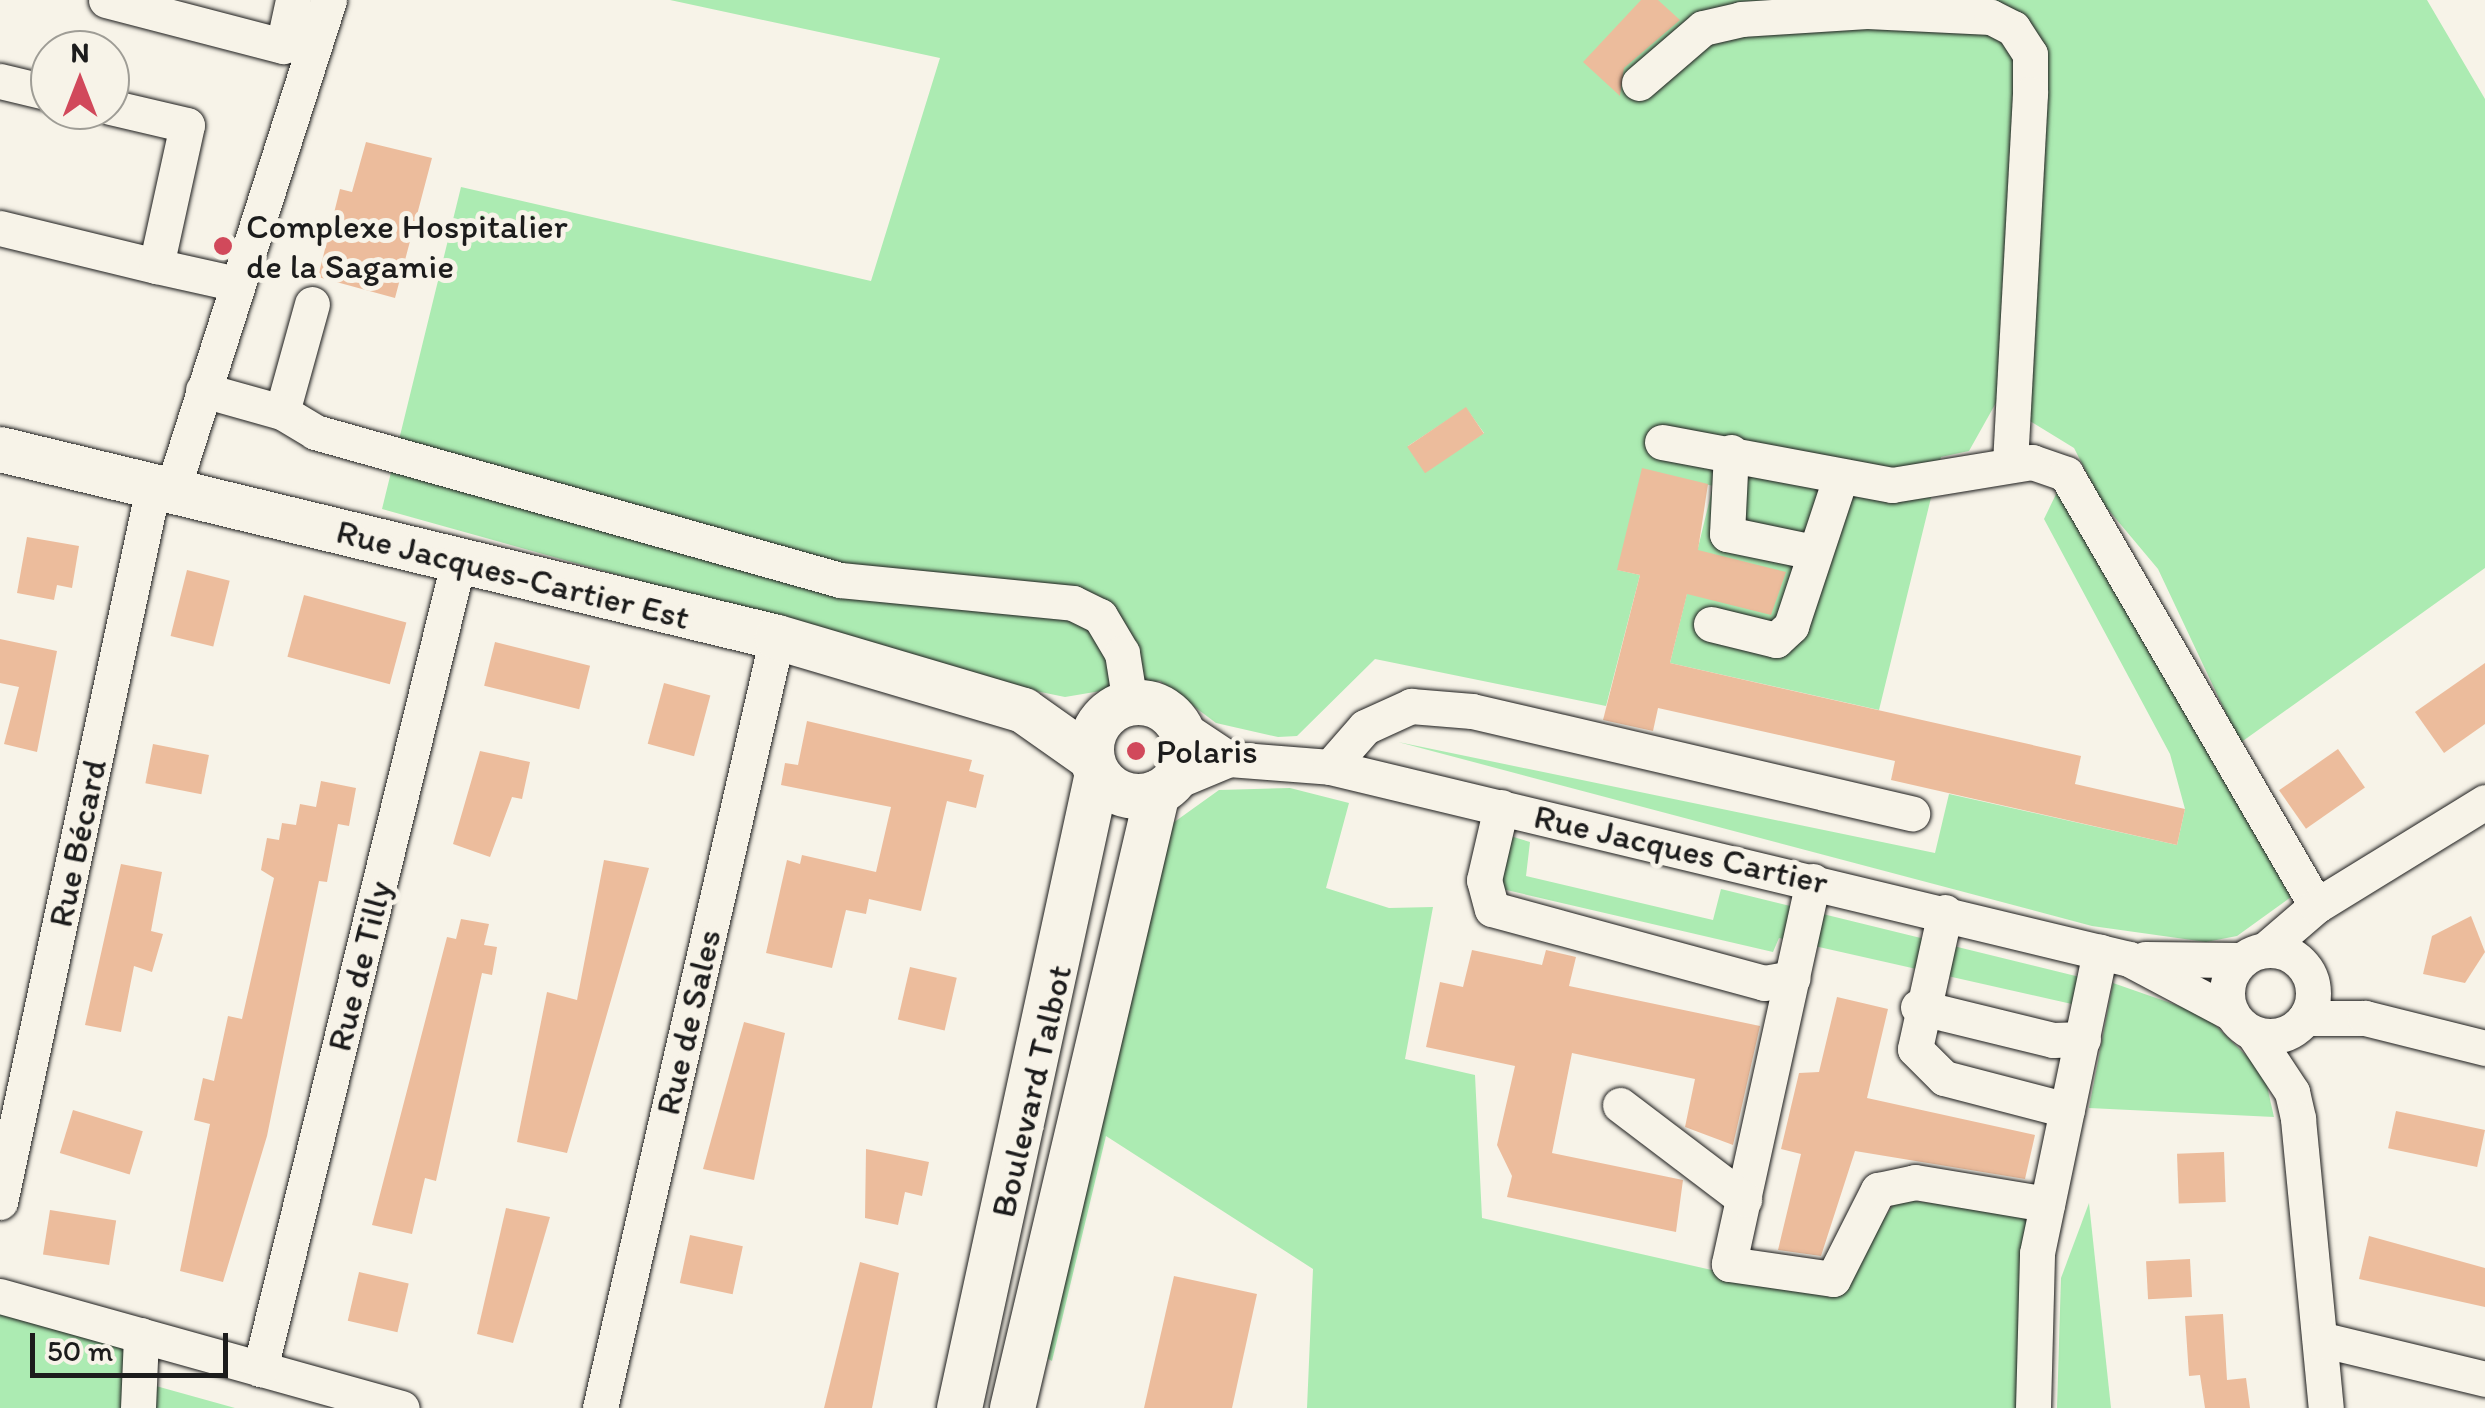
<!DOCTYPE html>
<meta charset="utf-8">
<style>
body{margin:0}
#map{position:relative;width:2485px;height:1408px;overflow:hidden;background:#f7f3e8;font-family:Itim,sans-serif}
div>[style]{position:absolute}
.green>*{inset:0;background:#acebb2}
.building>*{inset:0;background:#ecbc9c;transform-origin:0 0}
.roads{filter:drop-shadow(0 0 2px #1c1c1c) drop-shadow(0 0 2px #1c1c1c)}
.minor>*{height:35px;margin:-17.5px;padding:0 17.5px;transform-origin:17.5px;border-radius:17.5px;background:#f7f3e8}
.minor>.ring{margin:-17.5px;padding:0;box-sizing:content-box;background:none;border:35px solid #f7f3e8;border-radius:50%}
.major>*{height:45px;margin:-22.5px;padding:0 22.5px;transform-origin:22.5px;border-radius:22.5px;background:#f7f3e8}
.major>.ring{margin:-22.5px;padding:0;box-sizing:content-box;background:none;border:45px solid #f7f3e8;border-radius:50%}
.dots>*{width:28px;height:28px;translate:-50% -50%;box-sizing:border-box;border:5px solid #f7f3e8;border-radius:50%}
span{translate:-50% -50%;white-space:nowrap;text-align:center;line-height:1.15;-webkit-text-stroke:10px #f7f3e8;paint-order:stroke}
.poi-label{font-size:35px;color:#1c1c1c}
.left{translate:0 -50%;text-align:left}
.street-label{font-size:35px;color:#1c1c1c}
.north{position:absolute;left:30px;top:30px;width:100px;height:100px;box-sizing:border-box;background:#f7f3e8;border:2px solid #9f9d96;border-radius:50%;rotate:0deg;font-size:28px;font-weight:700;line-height:40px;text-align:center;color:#1c1c1c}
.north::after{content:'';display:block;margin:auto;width:35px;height:45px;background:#d1495b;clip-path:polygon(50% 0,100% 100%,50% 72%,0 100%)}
.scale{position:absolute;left:30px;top:1333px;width:198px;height:45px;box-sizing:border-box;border:5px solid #1c1c1c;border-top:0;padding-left:12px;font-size:30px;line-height:35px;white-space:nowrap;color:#1c1c1c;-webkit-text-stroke:8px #f7f3e8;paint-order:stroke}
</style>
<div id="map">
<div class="green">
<div style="clip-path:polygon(evenodd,670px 0,2427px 0,2485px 99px,2485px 568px,2240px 743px,2158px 569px,2101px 501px,2074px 448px,1997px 401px,1969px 451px,1941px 457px,1879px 710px,1670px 663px,1713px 486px,1643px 469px,1618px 570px,1640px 575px,1606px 706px,1375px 659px,1297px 736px,1278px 737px,1216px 723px,1160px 681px,1065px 697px,1026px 689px,382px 509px,461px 187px,871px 281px,940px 58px,670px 0,1466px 408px,1484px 433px,1425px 472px,1408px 446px,1466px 408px)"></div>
<div style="clip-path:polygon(2059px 488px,2291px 897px,2237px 936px,2206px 942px,2092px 926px,1398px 742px,1935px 853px,1949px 794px,2177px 845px,2185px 809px,2170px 754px,2044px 519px)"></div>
<div style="clip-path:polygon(1290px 788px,1349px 803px,1326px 888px,1389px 908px,1433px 907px,1405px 1059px,1475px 1075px,1482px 1218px,1831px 1297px,1897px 1199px,2035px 1215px,2033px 1408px,1307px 1408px,1313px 1269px,1106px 1136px,1052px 1361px,1035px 1352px,1159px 833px,1219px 790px)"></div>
<div style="clip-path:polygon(1497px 832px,1530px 842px,1526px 876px,1713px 920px,1721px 889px,2088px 979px,2085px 1007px,1779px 938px,1773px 952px,1489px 886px)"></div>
<div style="clip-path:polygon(2113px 983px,2205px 1015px,2264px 1073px,2274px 1117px,2089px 1108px)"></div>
<div style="clip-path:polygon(2089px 1203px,2111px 1408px,2057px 1408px,2061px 1278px)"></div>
<div style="clip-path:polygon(0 1296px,141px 1335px,138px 1381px,235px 1408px,0 1408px)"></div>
</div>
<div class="building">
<div style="clip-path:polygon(1641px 0,1658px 0,1680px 20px,1624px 68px,1620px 96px,1583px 62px)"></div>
<div style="clip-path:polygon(366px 142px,432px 158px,395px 298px,318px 277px,340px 189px,352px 192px)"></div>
<div style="left:1466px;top:407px;width:32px;height:71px;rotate:56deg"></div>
<div style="clip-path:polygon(1642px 468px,1708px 484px,1698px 550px,1786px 572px,1771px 615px,1687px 594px,1670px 663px,2081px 756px,2075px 784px,2185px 809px,2177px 845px,1891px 780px,1895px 761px,1658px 708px,1653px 731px,1603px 720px,1640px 575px,1617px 570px)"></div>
<div style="clip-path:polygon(27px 537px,79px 546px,72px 588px,57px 585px,54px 600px,17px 593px)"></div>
<div style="left:187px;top:570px;width:44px;height:68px;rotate:14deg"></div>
<div style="left:304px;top:595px;width:106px;height:64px;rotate:15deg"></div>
<div style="clip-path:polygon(0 639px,57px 651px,37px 752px,4px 744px,19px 687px,0 683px)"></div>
<div style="left:495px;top:642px;width:98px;height:45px;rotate:14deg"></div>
<div style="clip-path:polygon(2485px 663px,2485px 724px,2444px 753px,2415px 712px)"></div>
<div style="left:664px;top:683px;width:48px;height:63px;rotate:15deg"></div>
<div style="clip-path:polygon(807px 721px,972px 760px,969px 771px,984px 775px,976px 808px,947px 801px,921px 911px,869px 899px,866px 914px,846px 910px,832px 968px,766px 953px,787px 860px,800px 864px,802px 855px,876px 872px,891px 807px,781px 785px,785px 763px,798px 765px)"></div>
<div style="left:153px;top:744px;width:57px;height:40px;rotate:11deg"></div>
<div style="left:2338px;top:749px;width:47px;height:72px;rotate:55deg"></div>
<div style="clip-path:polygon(480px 751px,530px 762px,522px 799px,512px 797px,490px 857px,453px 844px)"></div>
<div style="clip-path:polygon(321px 781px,356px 788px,349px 826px,338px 824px,327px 882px,319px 881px,267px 1136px,223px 1282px,180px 1271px,210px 1124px,194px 1120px,203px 1078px,214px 1081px,228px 1016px,242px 1019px,274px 878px,261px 870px,267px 838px,279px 840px,282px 823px,296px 825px,300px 804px,316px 807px)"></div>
<div style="clip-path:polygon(604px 860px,649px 868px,567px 1153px,517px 1142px,547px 992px,577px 1000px)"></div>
<div style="clip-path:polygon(121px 864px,162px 872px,151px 931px,163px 934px,152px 972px,134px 966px,121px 1032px,85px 1025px)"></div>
<div style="clip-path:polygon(2471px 916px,2485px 952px,2465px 983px,2423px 974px,2432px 936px)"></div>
<div style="clip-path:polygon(461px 919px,489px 924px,484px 945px,497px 947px,492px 975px,482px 973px,436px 1181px,425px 1178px,412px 1234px,372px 1225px,447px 937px,456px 939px)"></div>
<div style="clip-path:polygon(1472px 950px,1542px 965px,1546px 950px,1576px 957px,1569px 986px,1760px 1026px,1733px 1145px,1685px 1127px,1695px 1079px,1572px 1053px,1552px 1153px,1683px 1180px,1676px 1232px,1507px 1197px,1512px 1176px,1497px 1145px,1515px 1066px,1426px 1047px,1440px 982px,1463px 987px)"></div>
<div style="left:910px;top:967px;width:48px;height:54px;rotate:13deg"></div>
<div style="clip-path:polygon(1837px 997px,1888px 1009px,1867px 1098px,2035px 1135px,2025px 1179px,1855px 1151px,1821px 1256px,1778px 1250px,1801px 1154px,1781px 1149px,1799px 1073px,1819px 1072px)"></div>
<div style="clip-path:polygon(744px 1022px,785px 1033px,754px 1180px,703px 1169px)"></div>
<div style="left:73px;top:1110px;width:73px;height:45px;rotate:17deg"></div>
<div style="left:2396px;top:1111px;width:91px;height:38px;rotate:12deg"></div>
<div style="clip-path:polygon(866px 1149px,929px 1162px,922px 1196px,905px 1192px,898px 1225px,865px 1218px)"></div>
<div style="left:2224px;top:1152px;width:50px;height:47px;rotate:88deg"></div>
<div style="clip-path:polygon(506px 1208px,550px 1217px,513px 1343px,477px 1334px)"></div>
<div style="left:50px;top:1210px;width:67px;height:45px;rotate:9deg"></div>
<div style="left:690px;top:1235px;width:54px;height:49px;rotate:12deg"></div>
<div style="clip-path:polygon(2369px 1236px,2485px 1268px,2485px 1307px,2359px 1279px)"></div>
<div style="left:2190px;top:1259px;width:38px;height:44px;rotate:87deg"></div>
<div style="clip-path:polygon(860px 1262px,899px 1273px,872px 1408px,824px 1408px)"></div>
<div style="left:359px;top:1272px;width:51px;height:50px;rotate:13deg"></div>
<div style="clip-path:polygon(1174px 1276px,1257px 1294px,1232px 1408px,1144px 1408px)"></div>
<div style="clip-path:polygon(2223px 1314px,2227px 1380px,2246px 1378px,2250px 1408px,2205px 1408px,2200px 1375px,2189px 1376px,2185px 1316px)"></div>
</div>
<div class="roads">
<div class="minor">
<div style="left:106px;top:0;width:183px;rotate:14.6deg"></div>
<div style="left:283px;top:46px;width:47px;rotate:-77.7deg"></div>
<div style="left:0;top:81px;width:51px;rotate:13.5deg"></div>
<div style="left:1639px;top:83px;width:84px;rotate:-40.7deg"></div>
<div style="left:1703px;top:28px;width:39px;rotate:-13deg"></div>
<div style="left:1741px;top:19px;width:126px;rotate:-3.6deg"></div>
<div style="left:1867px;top:11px;width:124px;rotate:2.8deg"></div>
<div style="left:1991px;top:17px;width:25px;rotate:27deg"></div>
<div style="left:2013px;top:28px;width:31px;rotate:57deg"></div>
<div style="left:2030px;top:54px;width:40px;rotate:90deg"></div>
<div style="left:2030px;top:94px;width:371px;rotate:93.1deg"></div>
<div style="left:0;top:228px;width:161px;rotate:13.7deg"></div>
<div style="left:156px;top:266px;width:144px;rotate:-77.6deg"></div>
<div style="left:187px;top:125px;width:79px;rotate:-166.8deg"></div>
<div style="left:156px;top:266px;width:83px;rotate:12.5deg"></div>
<div style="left:203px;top:390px;width:82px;rotate:15.6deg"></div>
<div style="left:282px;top:412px;width:112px;rotate:-74.5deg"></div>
<div style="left:282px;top:412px;width:39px;rotate:31deg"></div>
<div style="left:315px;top:432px;width:545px;rotate:15.74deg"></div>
<div style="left:840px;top:580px;width:234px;rotate:5.6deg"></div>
<div style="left:1073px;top:603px;width:30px;rotate:26deg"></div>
<div style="left:1100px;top:616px;width:43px;rotate:59.3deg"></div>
<div style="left:1122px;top:653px;width:51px;rotate:80.9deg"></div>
<div style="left:1662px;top:442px;width:234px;rotate:10.6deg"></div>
<div style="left:1892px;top:485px;width:142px;rotate:-9.3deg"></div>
<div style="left:2032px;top:462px;width:36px;rotate:19deg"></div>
<div style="left:2066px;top:474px;width:499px;rotate:59.9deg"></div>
<div style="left:1731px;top:452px;width:82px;rotate:92.8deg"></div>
<div style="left:1727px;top:534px;width:89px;rotate:11.7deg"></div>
<div style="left:173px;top:488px;width:512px;rotate:-72.27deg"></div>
<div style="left:1711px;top:624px;width:67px;rotate:13.8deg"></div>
<div style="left:1776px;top:640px;width:21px;rotate:-43deg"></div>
<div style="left:1791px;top:626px;width:158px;rotate:-71.6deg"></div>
<div style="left:1178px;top:725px;width:61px;rotate:33.7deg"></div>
<div style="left:1330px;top:767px;width:53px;rotate:-48.8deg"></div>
<div style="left:1365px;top:727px;width:51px;rotate:-24.5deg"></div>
<div style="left:1411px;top:706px;width:61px;rotate:4.7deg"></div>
<div style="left:1472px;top:711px;width:452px;rotate:13.1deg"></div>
<div style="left:1169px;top:784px;width:65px;rotate:-22.6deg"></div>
<div style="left:1229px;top:759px;width:101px;rotate:4.5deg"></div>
<div style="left:1330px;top:767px;width:822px;rotate:13.51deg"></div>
<div style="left:2129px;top:959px;width:115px;rotate:27.9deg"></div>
<div style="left:1501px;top:807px;width:75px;rotate:103.1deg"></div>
<div style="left:1484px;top:880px;width:30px;rotate:75deg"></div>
<div style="left:1492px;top:909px;width:282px;rotate:15.2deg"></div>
<div style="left:1764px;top:983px;width:29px;rotate:-10deg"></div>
<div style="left:1813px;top:881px;width:392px;rotate:102.4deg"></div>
<div style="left:1729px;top:1264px;width:105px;rotate:8.2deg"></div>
<div style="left:1833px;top:1279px;width:100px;rotate:-63.2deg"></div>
<div style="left:1878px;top:1190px;width:38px;rotate:-12deg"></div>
<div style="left:1915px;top:1182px;width:134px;rotate:9.5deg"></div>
<div style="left:1945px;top:912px;width:140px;rotate:102.4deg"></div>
<div style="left:1915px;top:1049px;width:41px;rotate:45deg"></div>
<div style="left:1944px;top:1078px;width:127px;rotate:14.6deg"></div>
<div style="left:2266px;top:949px;width:66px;rotate:-40.7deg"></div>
<div style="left:2316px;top:906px;width:198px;rotate:-31.6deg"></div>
<div class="ring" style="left:2227px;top:950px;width:51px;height:51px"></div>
<div style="left:2145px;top:959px;width:95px;rotate:0.6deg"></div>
<div style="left:1918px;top:1007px;width:139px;rotate:13.7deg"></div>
<div style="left:2053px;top:1040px;width:30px;rotate:-2deg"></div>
<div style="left:2305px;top:1018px;width:60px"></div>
<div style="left:2365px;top:1018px;width:124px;rotate:14deg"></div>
<div style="left:2253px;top:1033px;width:71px;rotate:56.5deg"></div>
<div style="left:2292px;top:1092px;width:28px;rotate:77deg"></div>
<div style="left:2298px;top:1119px;width:290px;rotate:84.5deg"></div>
<div style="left:1620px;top:1105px;width:156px;rotate:37.2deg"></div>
<div style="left:0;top:1202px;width:735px;rotate:-77.91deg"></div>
<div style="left:0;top:1296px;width:417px;rotate:15.6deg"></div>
<div style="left:2320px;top:1339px;width:170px;rotate:13.6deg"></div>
<div style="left:260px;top:1369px;width:830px;rotate:-76.2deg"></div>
<div style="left:138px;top:1408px;width:73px;rotate:-87.6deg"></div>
<div style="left:600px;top:1408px;width:791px;rotate:-77.07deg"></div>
<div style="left:2033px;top:1408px;width:155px;rotate:-88.5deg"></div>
<div style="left:2037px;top:1253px;width:308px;rotate:-78.2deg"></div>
</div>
<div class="major">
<div style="left:0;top:449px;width:799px;rotate:13.6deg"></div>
<div style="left:777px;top:637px;width:257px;rotate:16.5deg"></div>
<div style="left:1023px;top:710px;width:83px;rotate:35.2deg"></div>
<div class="ring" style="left:1091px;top:702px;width:49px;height:49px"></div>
<div style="left:959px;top:1408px;width:650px;rotate:-77.74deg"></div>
<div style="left:1012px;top:1408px;width:633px;rotate:-76.75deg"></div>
</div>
</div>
<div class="dots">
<div style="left:223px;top:246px;background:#d1495b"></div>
<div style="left:1136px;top:751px;background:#d1495b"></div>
</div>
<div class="poi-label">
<span class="left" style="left:246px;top:246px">Complexe Hospitalier<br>de la Sagamie</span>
<span class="left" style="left:1156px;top:751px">Polaris</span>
</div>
<div class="street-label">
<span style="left:513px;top:574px;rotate:14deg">Rue Jacques-Cartier Est</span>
<span style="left:77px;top:843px;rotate:-78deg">Rue Bécard</span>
<span style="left:1681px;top:849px;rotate:13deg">Rue Jacques Cartier</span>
<span style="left:359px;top:966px;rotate:-76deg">Rue de Tilly</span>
<span style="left:688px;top:1022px;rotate:-77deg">Rue de Sales</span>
<span style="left:1031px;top:1091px;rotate:-77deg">Boulevard Talbot</span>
</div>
<div class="north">N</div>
<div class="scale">50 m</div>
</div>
